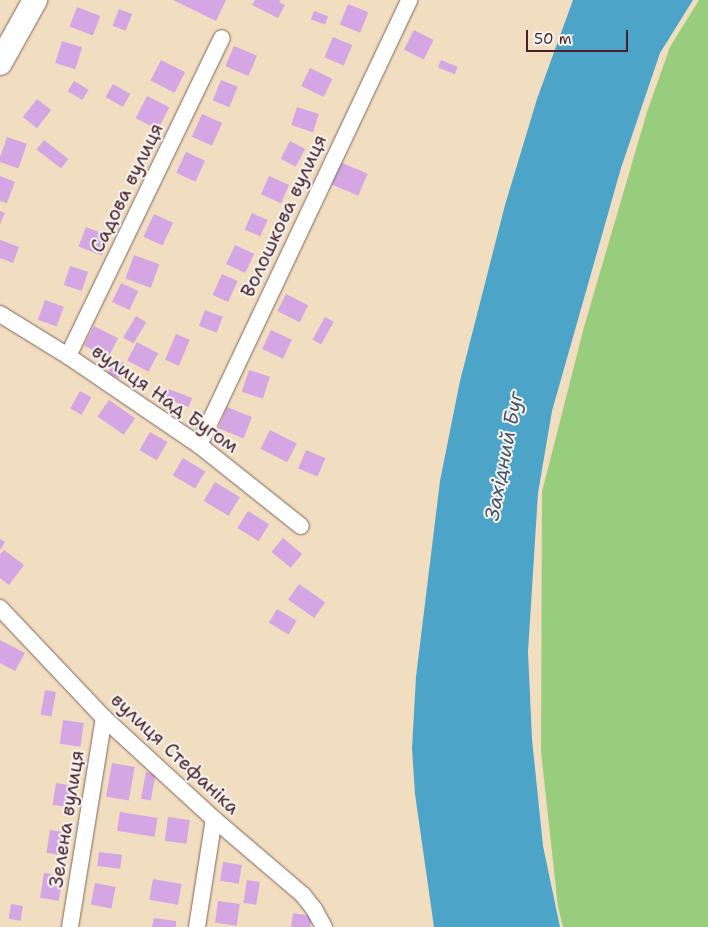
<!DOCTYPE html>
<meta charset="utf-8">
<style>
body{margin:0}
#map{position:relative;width:708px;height:927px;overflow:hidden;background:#f1ddbf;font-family:"Shantell Sans",sans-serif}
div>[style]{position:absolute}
.green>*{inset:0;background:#99cd7e}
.water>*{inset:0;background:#4ca5c9}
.building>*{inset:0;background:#d4a6e4;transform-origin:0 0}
.roads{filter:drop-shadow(0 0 1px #84625f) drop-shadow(0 0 1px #84625f)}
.street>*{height:16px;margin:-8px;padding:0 8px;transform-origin:8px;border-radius:8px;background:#fff}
.secondary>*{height:24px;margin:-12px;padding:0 12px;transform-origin:12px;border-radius:12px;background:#fff}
span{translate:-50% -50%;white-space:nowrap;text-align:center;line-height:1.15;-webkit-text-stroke:4px #f6f6f2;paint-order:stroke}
.street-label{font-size:19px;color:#4a1f2b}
.water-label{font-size:20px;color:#4b556a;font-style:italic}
.scale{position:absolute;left:526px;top:30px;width:102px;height:22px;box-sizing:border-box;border:2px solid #4a1f2b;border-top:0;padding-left:6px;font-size:15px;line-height:18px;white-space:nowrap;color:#4a1f2b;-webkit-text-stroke:4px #f6f6f2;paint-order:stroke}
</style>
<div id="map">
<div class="green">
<div style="clip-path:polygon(699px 0,708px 0,708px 927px,563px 927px,558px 907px,541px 752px,542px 492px,584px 327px,647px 112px,670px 47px)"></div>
</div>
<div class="water">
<div style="clip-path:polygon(573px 0,693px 0,660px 53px,621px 168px,552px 411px,538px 493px,528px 652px,532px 739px,543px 846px,560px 927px,434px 927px,415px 794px,412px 748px,416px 677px,440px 481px,460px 381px,505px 205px,537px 99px)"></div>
</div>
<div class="building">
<div style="clip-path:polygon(173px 0,226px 0,216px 21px)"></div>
<div style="clip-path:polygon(255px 0,281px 0,279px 2px,285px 5px,278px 18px,252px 5px)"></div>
<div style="left:348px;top:4px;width:22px;height:22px;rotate:22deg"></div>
<div style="left:77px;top:7px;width:25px;height:21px;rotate:21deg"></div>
<div style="left:119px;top:9px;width:14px;height:18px;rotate:21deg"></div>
<div style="left:314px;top:11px;width:15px;height:9px;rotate:20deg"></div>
<div style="left:414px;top:30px;width:22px;height:22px;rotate:27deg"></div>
<div style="left:333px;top:37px;width:21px;height:22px;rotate:23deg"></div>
<div style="left:62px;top:41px;width:21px;height:23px;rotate:17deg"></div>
<div style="left:234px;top:46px;width:25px;height:22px;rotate:23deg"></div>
<div style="left:161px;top:60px;width:27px;height:23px;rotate:27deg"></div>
<div style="left:441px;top:60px;width:18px;height:8px;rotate:22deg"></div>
<div style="left:310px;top:68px;width:25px;height:20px;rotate:26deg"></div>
<div style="left:221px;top:80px;width:18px;height:22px;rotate:22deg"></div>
<div style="left:74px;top:81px;width:17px;height:12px;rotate:31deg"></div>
<div style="left:113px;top:84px;width:20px;height:15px;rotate:30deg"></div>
<div style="left:147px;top:96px;width:25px;height:25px;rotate:27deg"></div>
<div style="left:37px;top:99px;width:18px;height:23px;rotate:38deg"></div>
<div style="left:297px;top:107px;width:23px;height:19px;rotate:18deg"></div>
<div style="left:202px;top:114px;width:22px;height:25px;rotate:24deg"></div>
<div style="left:7px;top:137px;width:21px;height:26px;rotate:19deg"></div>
<div style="left:44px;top:140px;width:31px;height:12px;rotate:38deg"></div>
<div style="left:290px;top:141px;width:17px;height:20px;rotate:28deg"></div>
<div style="left:186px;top:152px;width:21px;height:23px;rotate:25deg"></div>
<div style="left:340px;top:162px;width:30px;height:24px;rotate:23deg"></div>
<div style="clip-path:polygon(0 176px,15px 182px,7px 203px,0 201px)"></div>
<div style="left:269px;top:176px;width:22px;height:20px;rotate:24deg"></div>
<div style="clip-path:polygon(0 211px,5px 213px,0 224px)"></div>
<div style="left:252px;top:213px;width:17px;height:18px;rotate:24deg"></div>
<div style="left:154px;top:214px;width:21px;height:25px;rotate:25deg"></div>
<div style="left:86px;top:227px;width:25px;height:21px;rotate:21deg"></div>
<div style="clip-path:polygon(0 240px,19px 247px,13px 263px,0 258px)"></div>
<div style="left:235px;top:245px;width:21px;height:21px;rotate:25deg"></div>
<div style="left:134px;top:255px;width:27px;height:25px;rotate:20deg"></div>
<div style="left:70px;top:266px;width:19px;height:20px;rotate:18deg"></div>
<div style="left:222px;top:274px;width:17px;height:23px;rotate:24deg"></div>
<div style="left:121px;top:283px;width:19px;height:21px;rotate:25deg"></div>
<div style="left:286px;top:294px;width:25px;height:19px;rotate:27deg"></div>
<div style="left:45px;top:300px;width:20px;height:21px;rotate:20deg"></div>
<div style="left:205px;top:310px;width:19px;height:17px;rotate:21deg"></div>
<div style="left:136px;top:316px;width:12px;height:25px;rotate:31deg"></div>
<div style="left:325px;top:317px;width:10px;height:26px;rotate:29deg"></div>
<div style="left:94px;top:326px;width:27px;height:22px;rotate:27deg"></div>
<div style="left:271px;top:330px;width:23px;height:21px;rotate:25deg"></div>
<div style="left:176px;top:334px;width:15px;height:28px;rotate:23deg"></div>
<div style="left:137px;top:342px;width:24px;height:21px;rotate:28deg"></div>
<div style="left:113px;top:359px;width:12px;height:16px;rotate:20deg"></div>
<div style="left:249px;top:370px;width:22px;height:23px;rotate:18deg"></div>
<div style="left:166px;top:388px;width:28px;height:10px;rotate:21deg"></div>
<div style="left:80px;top:391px;width:13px;height:20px;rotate:29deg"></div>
<div style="left:109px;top:400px;width:32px;height:20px;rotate:35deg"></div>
<div style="left:227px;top:407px;width:27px;height:23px;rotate:22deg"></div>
<div style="left:270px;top:430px;width:30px;height:21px;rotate:27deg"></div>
<div style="left:150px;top:432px;width:20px;height:21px;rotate:30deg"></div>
<div style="left:306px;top:450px;width:21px;height:20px;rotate:23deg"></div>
<div style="left:183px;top:458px;width:26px;height:20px;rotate:31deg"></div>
<div style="left:215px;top:482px;width:29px;height:22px;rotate:31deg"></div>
<div style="left:248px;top:511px;width:25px;height:20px;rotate:32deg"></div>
<div style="left:283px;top:538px;width:25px;height:18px;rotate:40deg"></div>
<div style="clip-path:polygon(0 539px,5px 542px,0 550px)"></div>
<div style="clip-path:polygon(4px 550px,24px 565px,9px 585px,0 578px,0 554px)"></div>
<div style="left:299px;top:584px;width:32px;height:19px;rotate:35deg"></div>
<div style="left:277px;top:609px;width:23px;height:16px;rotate:31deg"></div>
<div style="clip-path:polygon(0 640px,25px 653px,15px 671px,0 663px)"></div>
<div style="left:45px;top:690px;width:11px;height:25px;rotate:10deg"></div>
<div style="left:63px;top:720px;width:21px;height:24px;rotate:8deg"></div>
<div style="left:112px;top:763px;width:23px;height:34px;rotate:10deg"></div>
<div style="left:146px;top:772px;width:10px;height:27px;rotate:11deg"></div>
<div style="left:56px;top:783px;width:20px;height:22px;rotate:9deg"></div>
<div style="left:120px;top:812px;width:38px;height:19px;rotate:9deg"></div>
<div style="left:168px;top:817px;width:22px;height:24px;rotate:8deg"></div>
<div style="left:50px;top:830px;width:18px;height:23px;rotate:9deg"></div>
<div style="left:99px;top:852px;width:23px;height:14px;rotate:7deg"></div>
<div style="left:223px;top:862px;width:19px;height:19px;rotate:9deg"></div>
<div style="left:44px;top:873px;width:19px;height:25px;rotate:9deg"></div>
<div style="left:153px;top:879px;width:29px;height:21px;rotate:10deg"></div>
<div style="left:247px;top:880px;width:13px;height:23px;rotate:9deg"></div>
<div style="left:95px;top:883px;width:21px;height:22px;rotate:11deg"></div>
<div style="left:218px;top:901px;width:22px;height:22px;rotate:8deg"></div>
<div style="left:11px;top:904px;width:12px;height:15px;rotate:9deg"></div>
<div style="clip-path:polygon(293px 913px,312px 916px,310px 927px,291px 927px)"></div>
<div style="clip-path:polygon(154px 918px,176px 921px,176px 927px,152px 927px)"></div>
</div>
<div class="roads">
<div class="street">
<div style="left:0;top:314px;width:80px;rotate:31.7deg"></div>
<div style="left:68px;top:356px;width:158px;rotate:34.2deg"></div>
<div style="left:199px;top:445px;width:130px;rotate:38.5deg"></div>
<div style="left:68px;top:356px;width:353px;rotate:-64.2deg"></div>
<div style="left:199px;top:445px;width:492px;rotate:-64.7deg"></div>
<div style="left:0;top:608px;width:151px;rotate:46.6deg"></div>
<div style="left:104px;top:718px;width:149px;rotate:42.6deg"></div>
<div style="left:214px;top:819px;width:117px;rotate:40.5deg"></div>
<div style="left:303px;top:895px;width:18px;rotate:52deg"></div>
<div style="left:314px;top:909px;width:21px;rotate:61deg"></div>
<div style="left:70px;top:927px;width:212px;rotate:-80.8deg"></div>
<div style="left:197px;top:927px;width:109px;rotate:-81.1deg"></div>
</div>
<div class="secondary">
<div style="left:0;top:63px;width:72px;rotate:-60.9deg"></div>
</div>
</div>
<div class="street-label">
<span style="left:127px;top:188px;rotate:-64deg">Садова вулиця</span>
<span style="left:284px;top:216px;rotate:-65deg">Волошкова вулиця</span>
<span style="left:165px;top:399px;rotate:35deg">вулиця Над Бугом</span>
<span style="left:175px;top:754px;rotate:43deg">вулиця Стефаніка</span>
<span style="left:67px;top:819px;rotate:-81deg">Зелена вулиця</span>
</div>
<div class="water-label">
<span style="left:504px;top:456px;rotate:-79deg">Західний Буг</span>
</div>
<div class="scale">50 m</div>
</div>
